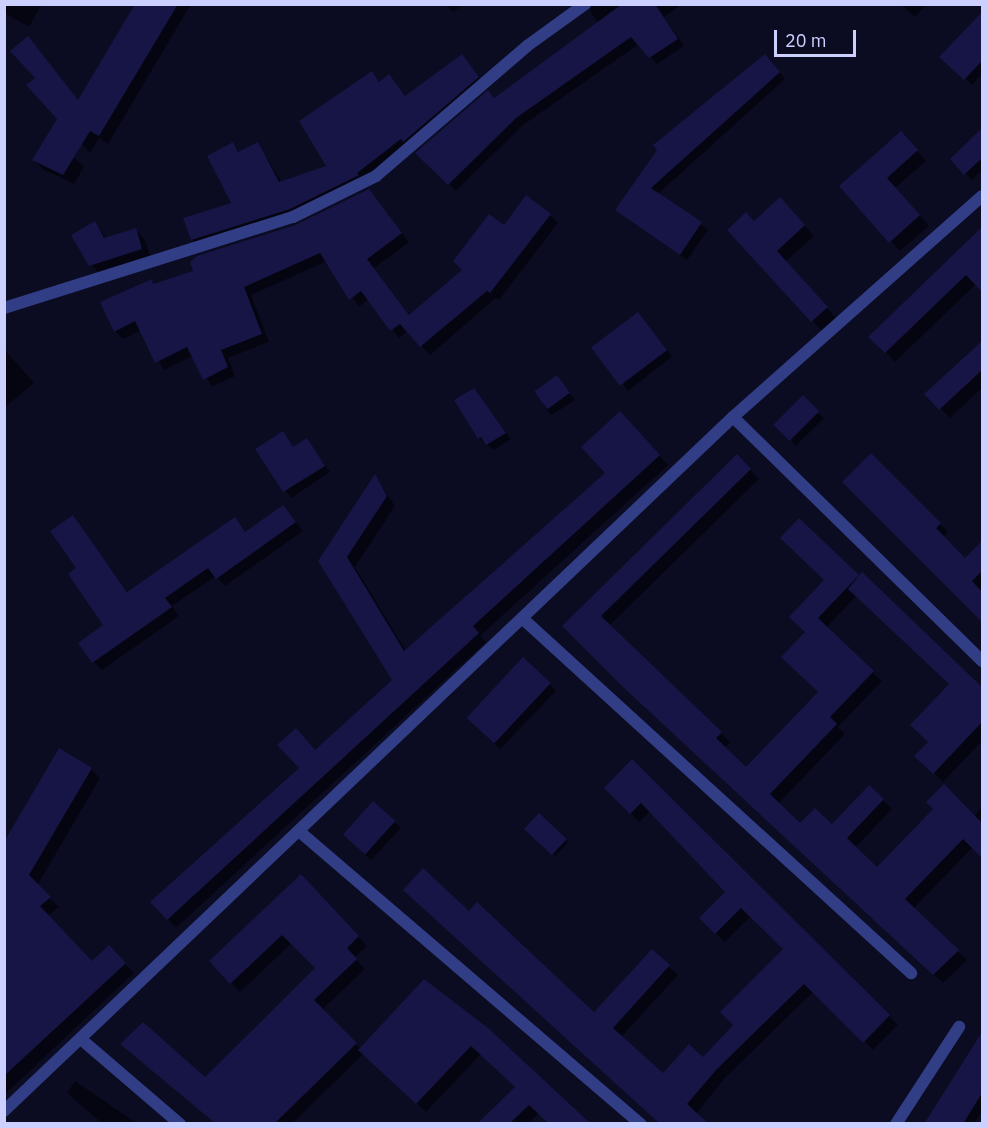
<!DOCTYPE html>
<style>
body{margin:0}
#map{position:relative;width:987px;height:1128px;overflow:hidden;background:#0b0b22;font-family:"IBM Plex Sans",sans-serif}
div>[style]{position:absolute}
.shadow>*{inset:0;background:#0007;transform-origin:0 0}
.building>*{inset:0;background:#161545;transform-origin:0 0}
.service>*{height:12px;margin:-6px;padding:0 6px;transform-origin:6px;border-radius:6px;background:#313e86}
.minor>*{height:12px;margin:-6px;padding:0 6px;transform-origin:6px;border-radius:6px;background:#313e86}
span{translate:-50% -50%;white-space:nowrap;text-align:center;line-height:1.15;-webkit-text-stroke:6px #0b0b22;paint-order:stroke}
.frame{position:absolute;inset:0;border:6px solid #ccd0ff;pointer-events:none}
.scale{position:absolute;left:774px;top:30px;width:82px;height:27px;box-sizing:border-box;border:3px solid #ccd0ff;border-top:0;padding-left:8px;font-size:18px;line-height:21px;white-space:nowrap;color:#ccd0ff;-webkit-text-stroke:4px #0b0b22;paint-order:stroke}
</style>
<div id="map">
<div class="shadow">
<div style="clip-path:polygon(4px 4px,42px 4px,29px 27px,4px 13px)"></div>
<div style="clip-path:polygon(136px 4px,191px 4px,108px 144px,99px 138px,90px 153px,33px 89px,36px 78px,28px 38px,79px 102px)"></div>
<div style="clip-path:polygon(446px 4px,464px 4px,453px 12px)"></div>
<div style="clip-path:polygon(588px 4px,682px 4px,664px 17px,684px 46px,657px 64px,639px 44px,523px 125px,456px 191px,417px 153px,598px 23px,590px 11px,592px 5px)"></div>
<div style="clip-path:polygon(901px 4px,927px 4px,915px 17px)"></div>
<div style="clip-path:polygon(978px 19px,982px 23px,982px 74px,972px 85px,942px 57px)"></div>
<div style="clip-path:polygon(462px 56px,484px 84px,363px 180px,297px 215px,199px 246px,192px 240px,184px 219px,233px 204px,233px 144px,240px 153px,258px 144px,282px 183px,328px 167px,372px 73px,380px 82px,389px 76px,406px 97px)"></div>
<div style="clip-path:polygon(771px 62px,785px 79px,658px 194px,708px 230px,687px 260px,617px 210px)"></div>
<div style="clip-path:polygon(982px 131px,982px 170px,972px 180px,952px 160px)"></div>
<div style="clip-path:polygon(911px 143px,926px 161px,895px 188px,929px 226px,900px 251px,841px 187px)"></div>
<div style="clip-path:polygon(74px 157px,84px 167px,74px 184px,44px 170px,34px 160px)"></div>
<div style="clip-path:polygon(369px 190px,409px 242px,374px 268px,410px 316px,464px 270px,504px 227px,550px 215px,558px 223px,499px 300px,496px 298px,430px 355px,408px 331px,399px 338px,369px 299px,359px 307px,327px 261px,251px 295px,269px 342px,228px 358px,235px 376px,212px 387px,193px 356px,164px 370px,141px 330px,123px 339px,115px 331px,151px 281px,156px 285px,195px 272px)"></div>
<div style="clip-path:polygon(790px 209px,814px 236px,785px 262px,836px 318px,822px 331px,729px 231px)"></div>
<div style="clip-path:polygon(95px 223px,107px 239px,136px 230px,145px 240px,151px 259px,101px 275px,91px 265px)"></div>
<div style="clip-path:polygon(982px 229px,982px 290px,976px 284px,895px 362px,871px 337px)"></div>
<div style="clip-path:polygon(644px 320px,672px 357px,628px 391px,593px 347px)"></div>
<div style="clip-path:polygon(982px 343px,982px 388px,950px 418px,926px 394px)"></div>
<div style="clip-path:polygon(4px 349px,34px 383px,4px 408px)"></div>
<div style="clip-path:polygon(557px 377px,575px 400px,552px 415px,545px 408px)"></div>
<div style="clip-path:polygon(474px 390px,511px 439px,494px 450px,479px 438px,456px 401px)"></div>
<div style="left:803px;top:397px;width:30px;height:39px;rotate:46deg"></div>
<div style="clip-path:polygon(629px 422px,668px 465px,480px 636px,486px 642px,176px 928px,168px 919px,316px 752px,394px 680px,320px 561px,375px 476px,395px 506px,355px 567px,406px 651px,607px 473px)"></div>
<div style="clip-path:polygon(283px 433px,294px 448px,306px 440px,330px 472px,291px 498px,257px 450px)"></div>
<div style="clip-path:polygon(871px 455px,948px 532px,943px 538px,965px 560px,982px 543px,982px 587px,979px 590px,982px 594px,982px 620px,844px 482px)"></div>
<div style="clip-path:polygon(737px 456px,759px 479px,609px 626px,730px 742px,724px 748px,746px 769px,820px 692px,807px 632px,826px 580px,799px 520px,859px 578px,862px 574px,982px 690px,982px 741px,943px 782px,916px 756px,930px 742px,951px 684px,857px 595px,826px 628px,882px 681px,838px 727px,845px 734px,778px 804px,801px 826px,832px 826px,869px 787px,892px 809px,855px 848px,877px 869px,974px 816px,982px 807px,982px 856px,973px 847px,913px 909px,967px 960px,943px 983px,634px 696px,564px 626px)"></div>
<div style="clip-path:polygon(283px 507px,303px 531px,225px 586px,216px 576px,172px 606px,179px 616px,102px 670px,94px 662px,80px 643px,105px 625px,78px 569px,73px 517px,129px 593px,235px 519px,246px 533px)"></div>
<div style="left:523px;top:659px;width:46px;height:81px;rotate:44deg"></div>
<div style="clip-path:polygon(632px 761px,898px 1025px,873px 1050px,814px 991px,725px 1078px,696px 1114px,469px 913px,594px 1015px,652px 951px,678px 975px,621px 1037px,663px 1075px,703px 1059px,735px 1025px,785px 949px,751px 916px,725px 942px,701px 918px,727px 892px,650px 811px,639px 822px,606px 788px)"></div>
<div style="clip-path:polygon(91px 769px,100px 778px,37px 886px,59px 907px,48px 916px,92px 963px,109px 947px,134px 973px,4px 1095px,4px 862px)"></div>
<div style="left:539px;top:815px;width:40px;height:19px;rotate:43deg"></div>
<div style="clip-path:polygon(394px 822px,401px 828px,371px 860px,351px 841px)"></div>
<div style="clip-path:polygon(301px 876px,367px 946px,354px 958px,365px 969px,322px 1010px,361px 1049px,424px 981px,487px 1029px,588px 1124px,550px 1124px,539px 1113px,528px 1124px,490px 1124px,485px 1118px,517px 1087px,481px 1054px,426px 1112px,364px 1053px,292px 1124px,217px 1124px,123px 1044px,143px 1024px,205px 1079px,317px 968px,292px 943px,240px 992px,211px 961px)"></div>
<div style="clip-path:polygon(982px 1035px,982px 1111px,974px 1124px,925px 1124px)"></div>
<div style="clip-path:polygon(75px 1081px,138px 1124px,103px 1124px,67px 1093px)"></div>
</div>
<div class="building">
<div style="clip-path:polygon(135px 4px,178px 4px,99px 136px,90px 131px,63px 175px,32px 160px,57px 119px,26px 85px,35px 78px,10px 51px,28px 36px,78px 100px)"></div>
<div style="clip-path:polygon(622px 4px,655px 4px,678px 39px,649px 58px,631px 37px,516px 118px,448px 185px,415px 153px,488px 90px,494px 98px)"></div>
<div style="clip-path:polygon(982px 12px,982px 61px,964px 80px,939px 57px)"></div>
<div style="clip-path:polygon(462px 54px,479px 77px,403px 142px,401px 139px,357px 173px,359px 175px,290px 209px,191px 240px,183px 218px,231px 203px,207px 156px,233px 142px,238px 152px,258px 142px,279px 182px,326px 166px,299px 121px,372px 71px,379px 82px,389px 74px,405px 96px)"></div>
<div style="clip-path:polygon(765px 54px,780px 72px,651px 188px,702px 222px,680px 255px,615px 210px,657px 150px,653px 145px)"></div>
<div style="clip-path:polygon(982px 128px,982px 158px,964px 175px,950px 159px)"></div>
<div style="clip-path:polygon(901px 131px,918px 150px,887px 178px,920px 215px,889px 243px,839px 186px)"></div>
<div style="clip-path:polygon(369px 189px,402px 233px,367px 259px,409px 315px,462px 270px,453px 261px,489px 214px,504px 225px,526px 195px,551px 214px,490px 293px,487px 291px,420px 347px,400px 324px,390px 331px,361px 291px,349px 300px,320px 253px,244px 287px,262px 334px,221px 350px,228px 367px,203px 380px,187px 347px,155px 363px,135px 321px,114px 332px,100px 302px,152px 279px,153px 284px,193px 271px,190px 262px,197px 256px,295px 225px)"></div>
<div style="clip-path:polygon(780px 197px,805px 225px,777px 251px,828px 307px,811px 322px,727px 230px,746px 212px,754px 221px)"></div>
<div style="clip-path:polygon(95px 221px,104px 238px,136px 228px,142px 249px,89px 266px,71px 235px)"></div>
<div style="clip-path:polygon(982px 227px,982px 292px,966px 275px,885px 353px,868px 337px)"></div>
<div style="left:638px;top:312px;width:48px;height:59px;rotate:53deg"></div>
<div style="clip-path:polygon(982px 341px,982px 370px,939px 410px,924px 394px)"></div>
<div style="left:557px;top:375px;width:22px;height:28px;rotate:54deg"></div>
<div style="clip-path:polygon(474px 388px,506px 433px,486px 445px,481px 437px,478px 439px,454px 400px)"></div>
<div style="left:803px;top:395px;width:23px;height:42px;rotate:45deg"></div>
<div style="clip-path:polygon(620px 411px,660px 455px,473px 626px,479px 633px,167px 920px,150px 902px,299px 768px,277px 745px,296px 728px,315px 750px,392px 680px,318px 561px,375px 474px,387px 496px,347px 557px,404px 651px,605px 473px,581px 447px)"></div>
<div style="clip-path:polygon(283px 431px,293px 447px,307px 438px,325px 466px,283px 492px,255px 449px)"></div>
<div style="clip-path:polygon(871px 453px,941px 523px,936px 528px,965px 558px,982px 541px,982px 571px,972px 581px,982px 592px,982px 622px,842px 482px)"></div>
<div style="clip-path:polygon(737px 454px,751px 469px,601px 616px,722px 732px,716px 738px,746px 767px,818px 692px,781px 657px,805px 632px,789px 617px,824px 580px,780px 538px,799px 518px,859px 575px,818px 618px,874px 671px,830px 717px,837px 724px,770px 794px,800px 823px,815px 808px,832px 824px,869px 785px,884px 799px,847px 838px,877px 867px,933px 809px,926px 802px,944px 784px,982px 823px,982px 858px,963px 839px,905px 899px,959px 950px,933px 975px,623px 687px,562px 626px)"></div>
<div style="clip-path:polygon(283px 505px,296px 522px,216px 579px,208px 568px,165px 598px,172px 607px,92px 663px,78px 643px,103px 625px,68px 574px,76px 568px,50px 531px,73px 515px,127px 592px,235px 517px,245px 532px)"></div>
<div style="clip-path:polygon(862px 572px,982px 687px,982px 722px,933px 774px,914px 756px,928px 742px,910px 725px,949px 684px,848px 589px)"></div>
<div style="left:523px;top:657px;width:38px;height:83px;rotate:43deg"></div>
<div style="clip-path:polygon(59px 748px,92px 768px,29px 875px,51px 897px,40px 906px,92px 961px,109px 945px,126px 963px,4px 1076px,4px 842px)"></div>
<div style="clip-path:polygon(632px 759px,890px 1015px,863px 1043px,804px 984px,717px 1069px,687px 1104px,709px 1124px,660px 1124px,403px 890px,423px 868px,469px 911px,477px 902px,594px 1012px,652px 949px,670px 965px,613px 1028px,663px 1073px,689px 1044px,703px 1057px,733px 1025px,720px 1012px,783px 949px,741px 908px,715px 934px,699px 918px,725px 892px,641px 803px,630px 814px,604px 788px)"></div>
<div style="left:373px;top:801px;width:30px;height:45px;rotate:42deg"></div>
<div style="left:539px;top:813px;width:38px;height:22px;rotate:43deg"></div>
<div style="clip-path:polygon(301px 874px,359px 936px,347px 948px,357px 959px,314px 1000px,357px 1043px,274px 1124px,216px 1124px,120px 1044px,143px 1022px,205px 1077px,315px 968px,282px 935px,230px 984px,209px 961px)"></div>
<div style="clip-path:polygon(424px 979px,488px 1028px,591px 1124px,549px 1124px,529px 1105px,509px 1124px,477px 1124px,515px 1087px,471px 1046px,416px 1104px,358px 1050px)"></div>
<div style="clip-path:polygon(982px 1032px,982px 1093px,963px 1124px,924px 1124px)"></div>
</div>
<div class="service">
<div style="left:733px;top:417px;width:333px;rotate:-41.6deg"></div>
<div style="left:522px;top:618px;width:527px;rotate:42.38deg"></div>
<div style="left:300px;top:832px;width:449px;rotate:40.6deg"></div>
<div style="left:82px;top:1040px;width:129px;rotate:40.6deg"></div>
<div style="left:4px;top:1111px;width:1007px;rotate:-43.59deg"></div>
<div style="left:733px;top:417px;width:349px;rotate:44.4deg"></div>
<div style="left:896px;top:1124px;width:116px;rotate:-57deg"></div>
</div>
<div class="minor">
<div style="left:4px;top:308px;width:303px;rotate:-17.5deg"></div>
<div style="left:293px;top:217px;width:93px;rotate:-26.3deg"></div>
<div style="left:376px;top:176px;width:199px;rotate:-40.7deg"></div>
<div style="left:527px;top:46px;width:72px;rotate:-35.9deg"></div>
</div>
<div class="frame"></div>
<div class="scale">20 m</div>
</div>
